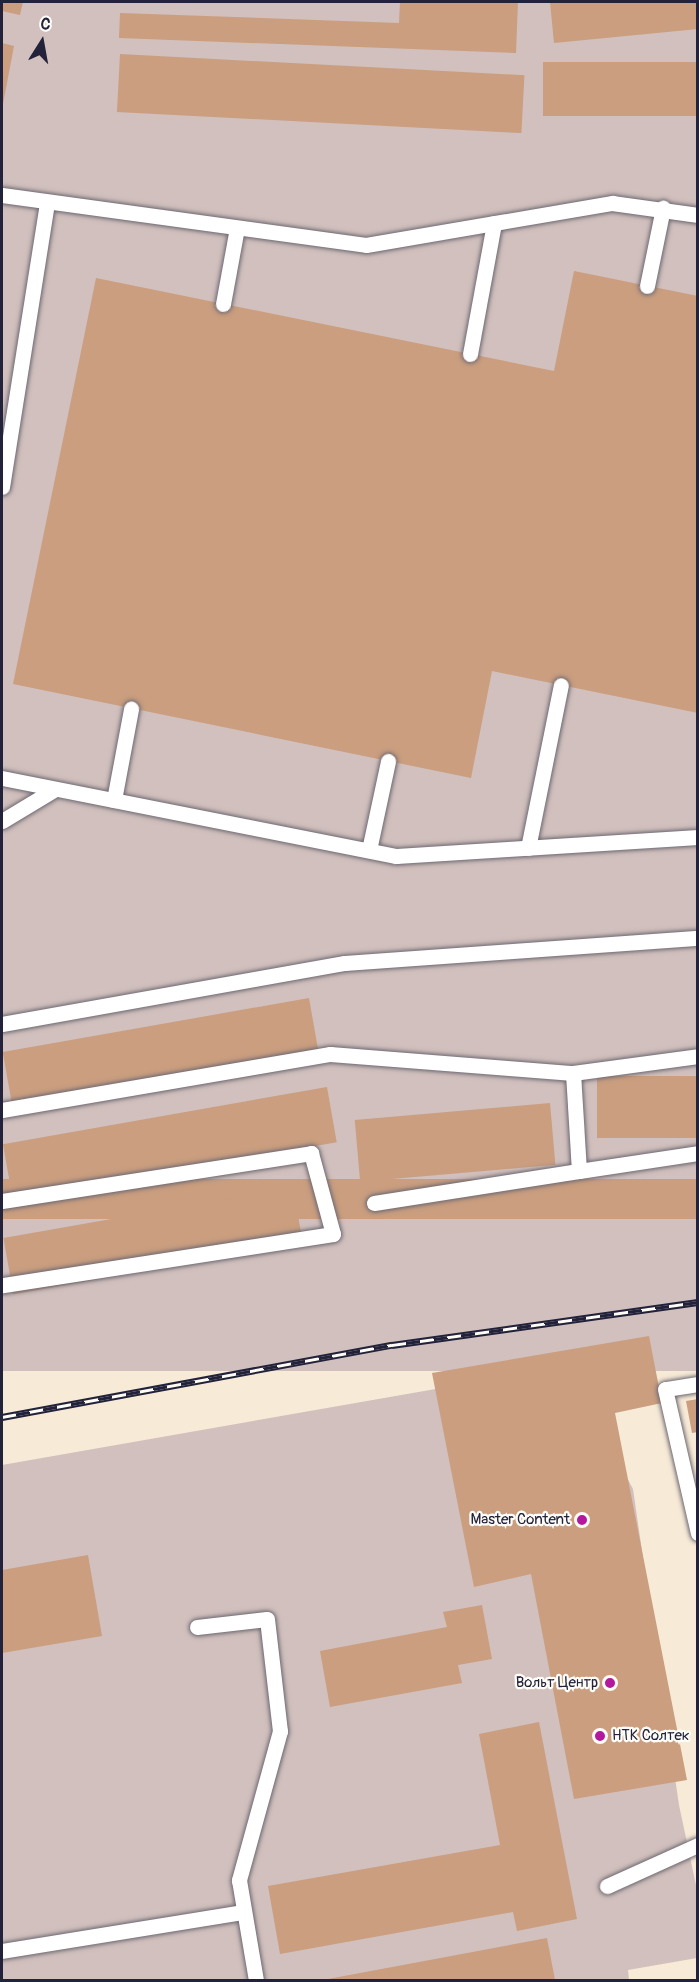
<!DOCTYPE html>
<meta charset="utf-8">
<style>
body{margin:0}
#map{position:relative;width:699px;height:1982px;overflow:hidden;background:#f7ead7;font-family:Pangolin,sans-serif}
div>[style]{position:absolute}
.industrial>*{inset:0;background:#d1c0bd;transform-origin:0 0}
.building>*{inset:0;background:#ca9e7f;transform-origin:0 0}
.roads{filter:drop-shadow(0 0 2px #6d6872) drop-shadow(0 0 2px #6d6872)}
.lane>*{height:15px;margin:-7.5px;padding:0 7.5px;transform-origin:7.5px;border-radius:7.5px;background:#fff}
.rail>*{height:7px;margin-top:-3.5px;transform-origin:0;background:repeating-linear-gradient(90deg,#fdfcf7 0 14px,#22223b 0 28px);box-sizing:border-box;border-block:2px solid #22223b}
.dots>*{width:16px;height:16px;translate:-50% -50%;box-sizing:border-box;border:3px solid #fdfcf7;border-radius:50%}
span{translate:-50% -50%;white-space:nowrap;text-align:center;line-height:1.15;-webkit-text-stroke:4.5px #fdfcf7;paint-order:stroke}
.poi-label{font-size:15px;color:#22223b}
.right{translate:-100% -50%;text-align:right}
.left{translate:0 -50%;text-align:left}
.frame{position:absolute;inset:0;border:3px solid #22223b;pointer-events:none}
.north{position:absolute;left:12px;top:12px;width:60px;height:60px;-webkit-text-stroke:4px #fdfcf7;paint-order:stroke;rotate:11deg;font-size:16px;font-weight:700;line-height:24px;text-align:center;color:#22223b}
.north::after{content:'';display:block;margin:auto;width:21px;height:27px;background:#22223b;clip-path:polygon(50% 0,100% 100%,50% 72%,0 100%)}
</style>
<div id="map">
<div class="industrial">
<div style="left:2px;top:2px;width:695px;height:1369px"></div>
<div style="clip-path:polygon(567px 1366px,633px 1489px,679px 1805px,697px 1890px,697px 1958px,628px 1970px,629px 1980px,2px 1980px,2px 1465px)"></div>
</div>
<div class="building">
<div style="clip-path:polygon(2px 2px,23px 2px,20px 15px,2px 11px)"></div>
<div style="clip-path:polygon(400px 2px,518px 2px,516px 53px,119px 38px,120px 13px,399px 23px)"></div>
<div style="clip-path:polygon(550px 2px,698px 2px,698px 29px,554px 43px)"></div>
<div style="clip-path:polygon(2px 43px,14px 46px,3px 104px,2px 104px)"></div>
<div style="left:120px;top:54px;width:405px;height:58px;rotate:3deg"></div>
<div style="left:698px;top:62px;width:54px;height:155px;rotate:90deg"></div>
<div style="clip-path:polygon(574px 271px,698px 296px,698px 713px,492px 671px,471px 778px,13px 684px,96px 278px,554px 371px)"></div>
<div style="left:309px;top:998px;width:58px;height:311px;rotate:80deg"></div>
<div style="left:698px;top:1076px;width:62px;height:101px;rotate:90deg"></div>
<div style="left:327px;top:1087px;width:56px;height:329px;rotate:80deg"></div>
<div style="left:550px;top:1103px;width:62px;height:196px;rotate:85deg"></div>
<div style="left:698px;top:1179px;width:40px;height:706px;rotate:90deg"></div>
<div style="left:293px;top:1187px;width:57px;height:294px;rotate:80deg"></div>
<div style="clip-path:polygon(649px 1336px,662px 1403px,615px 1413px,687px 1780px,574px 1799px,531px 1574px,474px 1587px,432px 1373px)"></div>
<div style="clip-path:polygon(698px 1399px,698px 1432px,692px 1433px,686px 1401px)"></div>
<div style="clip-path:polygon(88px 1555px,102px 1636px,2px 1653px,2px 1570px)"></div>
<div style="clip-path:polygon(482px 1605px,492px 1659px,458px 1665px,462px 1683px,330px 1707px,320px 1651px,447px 1627px,443px 1612px)"></div>
<div style="clip-path:polygon(539px 1722px,577px 1919px,517px 1931px,513px 1912px,280px 1954px,268px 1886px,500px 1845px,479px 1734px)"></div>
<div style="clip-path:polygon(547px 1938px,555px 1980px,328px 1980px,328px 1979px)"></div>
</div>
<div class="roads">
<div class="lane">
<div style="left:2px;top:195px;width:367px;rotate:7.8deg"></div>
<div style="left:366px;top:245px;width:250px;rotate:-9.7deg"></div>
<div style="left:612px;top:203px;width:87px;rotate:7.9deg"></div>
<div style="left:647px;top:286px;width:80px;rotate:-78.4deg"></div>
<div style="left:223px;top:304px;width:77px;rotate:-79.6deg"></div>
<div style="left:470px;top:354px;width:133px;rotate:-79.6deg"></div>
<div style="left:2px;top:487px;width:288px;rotate:-81deg"></div>
<div style="left:2px;top:778px;width:402px;rotate:11.2deg"></div>
<div style="left:396px;top:856px;width:303px;rotate:-3.6deg"></div>
<div style="left:114px;top:800px;width:93px;rotate:-79.4deg"></div>
<div style="left:2px;top:821px;width:62px;rotate:-31.1deg"></div>
<div style="left:528px;top:848px;width:166px;rotate:-78.6deg"></div>
<div style="left:369px;top:850px;width:91px;rotate:-77.9deg"></div>
<div style="left:2px;top:1024px;width:348px;rotate:-10.1deg"></div>
<div style="left:345px;top:963px;width:354px;rotate:-4.1deg"></div>
<div style="left:2px;top:1110px;width:333px;rotate:-9.7deg"></div>
<div style="left:330px;top:1054px;width:244px;rotate:4.5deg"></div>
<div style="left:573px;top:1073px;width:126px;rotate:-7.7deg"></div>
<div style="left:579px;top:1171px;width:120px;rotate:-8.6deg"></div>
<div style="left:2px;top:1201px;width:313px;rotate:-8.8deg"></div>
<div style="left:311px;top:1153px;width:84px;rotate:74.8deg"></div>
<div style="left:333px;top:1234px;width:335px;rotate:171.2deg"></div>
<div style="left:374px;top:1203px;width:207px;rotate:-8.9deg"></div>
<div style="left:579px;top:1171px;width:98px;rotate:-93.5deg"></div>
<div style="left:698px;top:1384px;width:33px;rotate:171deg"></div>
<div style="left:665px;top:1389px;width:148px;rotate:77.1deg"></div>
<div style="left:197px;top:1627px;width:70px;rotate:-6.5deg"></div>
<div style="left:267px;top:1619px;width:113px;rotate:83.4deg"></div>
<div style="left:280px;top:1731px;width:155px;rotate:105.4deg"></div>
<div style="left:239px;top:1880px;width:101px;rotate:80.4deg"></div>
<div style="left:607px;top:1886px;width:100px;rotate:-24.3deg"></div>
<div style="left:2px;top:1951px;width:245px;rotate:-9.2deg"></div>
</div>
</div>
<div class="rail">
<div style="left:2px;top:1417px;width:397px;rotate:-10.5deg"></div>
<div style="left:392px;top:1345px;width:309px;rotate:-8deg"></div>
</div>
<div class="dots">
<div style="left:582px;top:1520px;background:#b5179e"></div>
<div style="left:610px;top:1683px;background:#b5179e"></div>
<div style="left:600px;top:1736px;background:#b5179e"></div>
</div>
<div class="poi-label">
<span class="right" style="left:570px;top:1520px">Master Content</span>
<span class="right" style="left:598px;top:1683px">Вольт Центр</span>
<span class="left" style="left:612px;top:1736px">НТК Солтек</span>
</div>
<div class="frame"></div>
<div class="north">С</div>
</div>
